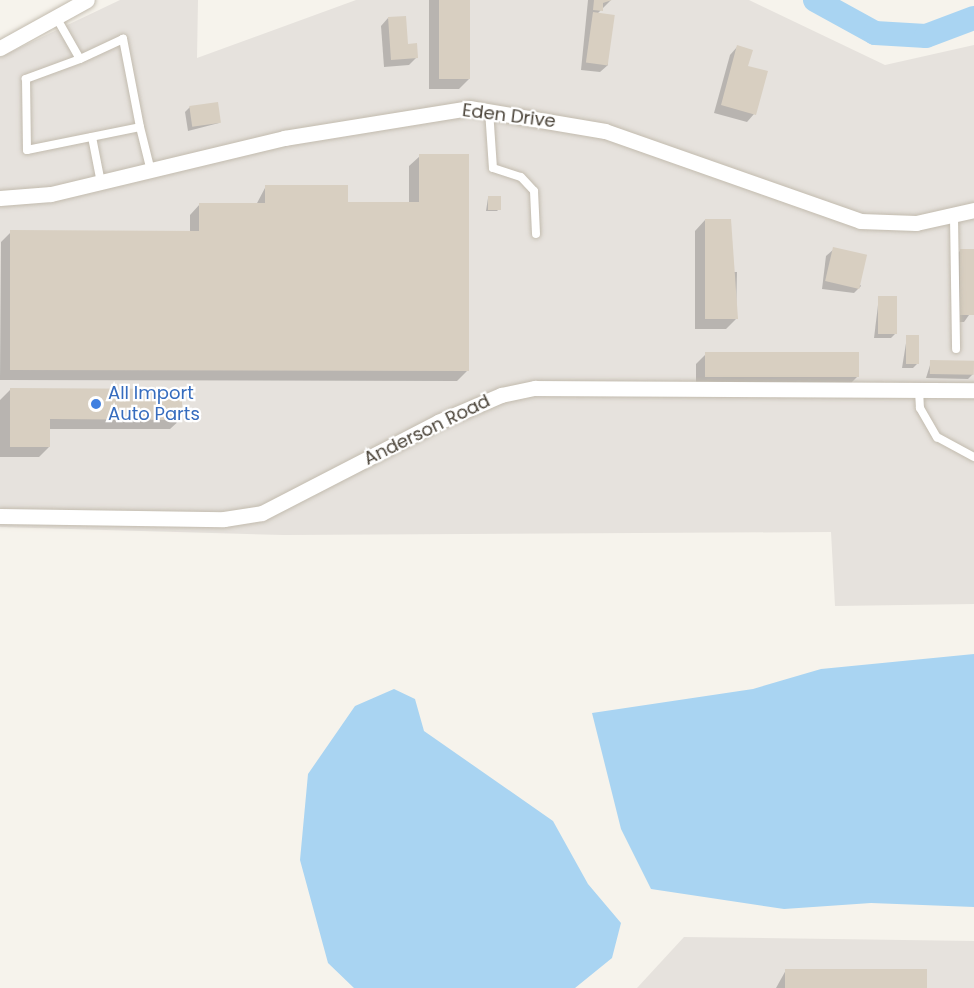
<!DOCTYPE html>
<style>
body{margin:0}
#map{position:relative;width:974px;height:988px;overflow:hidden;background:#f6f3ec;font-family:Poppins,sans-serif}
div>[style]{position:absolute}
.industrial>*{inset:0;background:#e6e2dd}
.water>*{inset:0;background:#a9d4f2}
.shadow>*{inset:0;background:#0003}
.river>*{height:24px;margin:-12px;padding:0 12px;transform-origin:12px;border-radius:12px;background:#a9d4f2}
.building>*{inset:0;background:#d8cfc1;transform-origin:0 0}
.roads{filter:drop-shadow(0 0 2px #c2bbae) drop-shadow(0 0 2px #c2bbae)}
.lane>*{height:8px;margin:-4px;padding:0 4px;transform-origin:4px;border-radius:4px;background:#fff}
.street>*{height:15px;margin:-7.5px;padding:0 7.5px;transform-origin:7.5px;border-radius:7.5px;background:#fff}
.dots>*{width:16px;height:16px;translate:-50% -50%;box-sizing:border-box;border:3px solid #fff;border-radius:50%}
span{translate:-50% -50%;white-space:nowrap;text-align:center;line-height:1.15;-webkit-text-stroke:4.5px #fff;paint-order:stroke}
.street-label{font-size:18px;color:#4b4439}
.shop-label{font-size:18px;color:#366cbe}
.left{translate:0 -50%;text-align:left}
</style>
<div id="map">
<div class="industrial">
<div style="clip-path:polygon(120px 0,198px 0,197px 58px,356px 0,749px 0,885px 65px,974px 45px,974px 604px,835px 606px,831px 532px,284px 535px,0 527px,0 57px)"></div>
<div style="clip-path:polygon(684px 937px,974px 941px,974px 988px,637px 988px)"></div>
</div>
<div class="water">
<div style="clip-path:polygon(974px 654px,974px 907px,871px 903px,784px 909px,651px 889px,621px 829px,592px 713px,753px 689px,821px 669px)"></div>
<div style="clip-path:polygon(394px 689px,415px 699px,424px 731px,553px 821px,588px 884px,621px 923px,612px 958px,575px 988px,354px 988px,328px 963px,300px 860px,308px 774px,355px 706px)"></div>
</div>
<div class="shadow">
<div style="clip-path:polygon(429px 0,453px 0,469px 79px,459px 89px,429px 89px)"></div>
<div style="clip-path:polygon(588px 0,611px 0,597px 14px,608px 65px,600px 72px,581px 70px)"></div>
<div style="clip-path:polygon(388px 18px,417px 57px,409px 65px,384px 67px,381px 26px)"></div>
<div style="clip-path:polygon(737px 47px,754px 114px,747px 122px,714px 113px,730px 55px)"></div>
<div style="clip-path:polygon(190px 107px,219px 123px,188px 131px,185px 112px)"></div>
<div style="clip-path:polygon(420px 156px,467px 371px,457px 381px,0 380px,1px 242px,11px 232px,190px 232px,190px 215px,200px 204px,256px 205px,266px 186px,346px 204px,409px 204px,409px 166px)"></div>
<div style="clip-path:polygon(488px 198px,499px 209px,497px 211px,486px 211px)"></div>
<div style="clip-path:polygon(705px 220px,730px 272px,737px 272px,736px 319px,726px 329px,695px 329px,695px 231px)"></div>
<div style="clip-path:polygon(834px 249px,861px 286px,854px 293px,822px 289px,826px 256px)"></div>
<div style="clip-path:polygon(961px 250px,974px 250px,974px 308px,964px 322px,953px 322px,953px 258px)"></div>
<div style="clip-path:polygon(879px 297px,896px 333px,891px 338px,874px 338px)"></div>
<div style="clip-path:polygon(907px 337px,918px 363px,913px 368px,902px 368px)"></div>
<div style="clip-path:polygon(706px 354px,857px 377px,847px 387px,696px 387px,696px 364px)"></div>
<div style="clip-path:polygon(931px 362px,973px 374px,968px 379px,926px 378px)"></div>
<div style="clip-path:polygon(10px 390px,181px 419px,170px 429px,49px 429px,49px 447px,39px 457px,0 457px,0 400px)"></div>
<div style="clip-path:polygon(786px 970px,925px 988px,776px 988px)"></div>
</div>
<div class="river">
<div style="left:815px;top:0;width:68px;rotate:28.8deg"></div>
<div style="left:875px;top:33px;width:51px;rotate:3.4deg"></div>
<div style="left:926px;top:36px;width:51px;rotate:-20.6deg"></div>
</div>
<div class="building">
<div style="left:439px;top:0;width:31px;height:79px"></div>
<div style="clip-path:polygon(594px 0,612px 0,603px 3px,603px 11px,593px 10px)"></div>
<div style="left:593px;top:12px;width:22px;height:51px;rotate:8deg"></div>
<div style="clip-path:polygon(406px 16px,408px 44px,417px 43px,418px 58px,391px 60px,388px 17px)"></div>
<div style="clip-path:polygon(737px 45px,753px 50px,748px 66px,768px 71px,756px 115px,721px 105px)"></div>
<div style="left:218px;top:102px;width:21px;height:29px;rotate:82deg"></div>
<div style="clip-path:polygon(419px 154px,469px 154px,469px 371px,10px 370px,10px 230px,199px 231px,199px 203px,265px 203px,265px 185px,348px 185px,348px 202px,419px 202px)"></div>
<div style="left:488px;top:196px;width:13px;height:14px"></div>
<div style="clip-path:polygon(705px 219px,731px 219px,738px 319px,705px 319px)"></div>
<div style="left:833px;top:247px;width:35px;height:35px;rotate:13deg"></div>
<div style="left:960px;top:249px;width:14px;height:66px"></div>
<div style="left:878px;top:296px;width:19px;height:38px"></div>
<div style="left:906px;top:335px;width:13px;height:29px"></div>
<div style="left:705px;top:352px;width:154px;height:25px"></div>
<div style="left:930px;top:360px;width:44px;height:14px;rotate:1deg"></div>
<div style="clip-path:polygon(10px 388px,182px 389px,182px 420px,50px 419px,50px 447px,10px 447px)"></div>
<div style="left:785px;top:969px;width:142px;height:19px"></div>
</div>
<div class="roads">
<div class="lane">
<div style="left:56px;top:17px;width:48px;rotate:60.3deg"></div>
<div style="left:80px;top:59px;width:58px;rotate:159.7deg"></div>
<div style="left:26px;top:79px;width:71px;rotate:89.2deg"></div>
<div style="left:27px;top:150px;width:115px;rotate:-11.5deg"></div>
<div style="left:140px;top:127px;width:90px;rotate:-100.9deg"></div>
<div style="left:123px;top:39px;width:47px;rotate:155.1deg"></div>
<div style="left:489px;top:110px;width:58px;rotate:86.1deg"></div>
<div style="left:493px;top:168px;width:29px;rotate:18deg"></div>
<div style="left:521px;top:177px;width:19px;rotate:47deg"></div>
<div style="left:534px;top:191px;width:43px;rotate:87.3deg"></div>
<div style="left:140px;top:127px;width:45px;rotate:76deg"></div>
<div style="left:92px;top:137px;width:47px;rotate:78.9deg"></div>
<div style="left:954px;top:217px;width:132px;rotate:89.1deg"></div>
<div style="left:919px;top:390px;width:18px;rotate:87deg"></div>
<div style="left:920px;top:408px;width:34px;rotate:60deg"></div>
<div style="left:937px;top:437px;width:42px;rotate:28.4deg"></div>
</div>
<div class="street">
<div style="left:0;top:48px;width:99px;rotate:-28.9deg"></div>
<div style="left:0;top:198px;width:51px;rotate:-4.5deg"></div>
<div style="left:51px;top:194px;width:240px;rotate:-13.5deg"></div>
<div style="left:284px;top:138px;width:187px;rotate:-9.2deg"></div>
<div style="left:469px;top:108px;width:138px;rotate:9.6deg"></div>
<div style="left:605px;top:131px;width:270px;rotate:19.4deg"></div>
<div style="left:860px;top:221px;width:56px;rotate:2deg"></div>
<div style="left:916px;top:223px;width:59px;rotate:-12.6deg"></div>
<div style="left:0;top:516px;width:224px;rotate:0.8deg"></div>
<div style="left:224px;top:519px;width:38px;rotate:-9deg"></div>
<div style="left:262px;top:513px;width:198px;rotate:-27.3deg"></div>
<div style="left:438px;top:422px;width:69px;rotate:-23.2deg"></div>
<div style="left:501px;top:395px;width:35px;rotate:-12deg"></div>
<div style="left:535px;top:388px;width:439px;rotate:0.3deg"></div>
</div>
</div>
<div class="dots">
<div style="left:96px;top:404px;background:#3f7fe0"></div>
</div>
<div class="street-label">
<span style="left:509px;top:116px;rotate:7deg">Eden Drive</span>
<span style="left:427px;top:430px;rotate:-26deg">Anderson Road</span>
</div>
<div class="shop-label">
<span class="left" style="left:108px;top:404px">All Import<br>Auto Parts</span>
</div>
</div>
